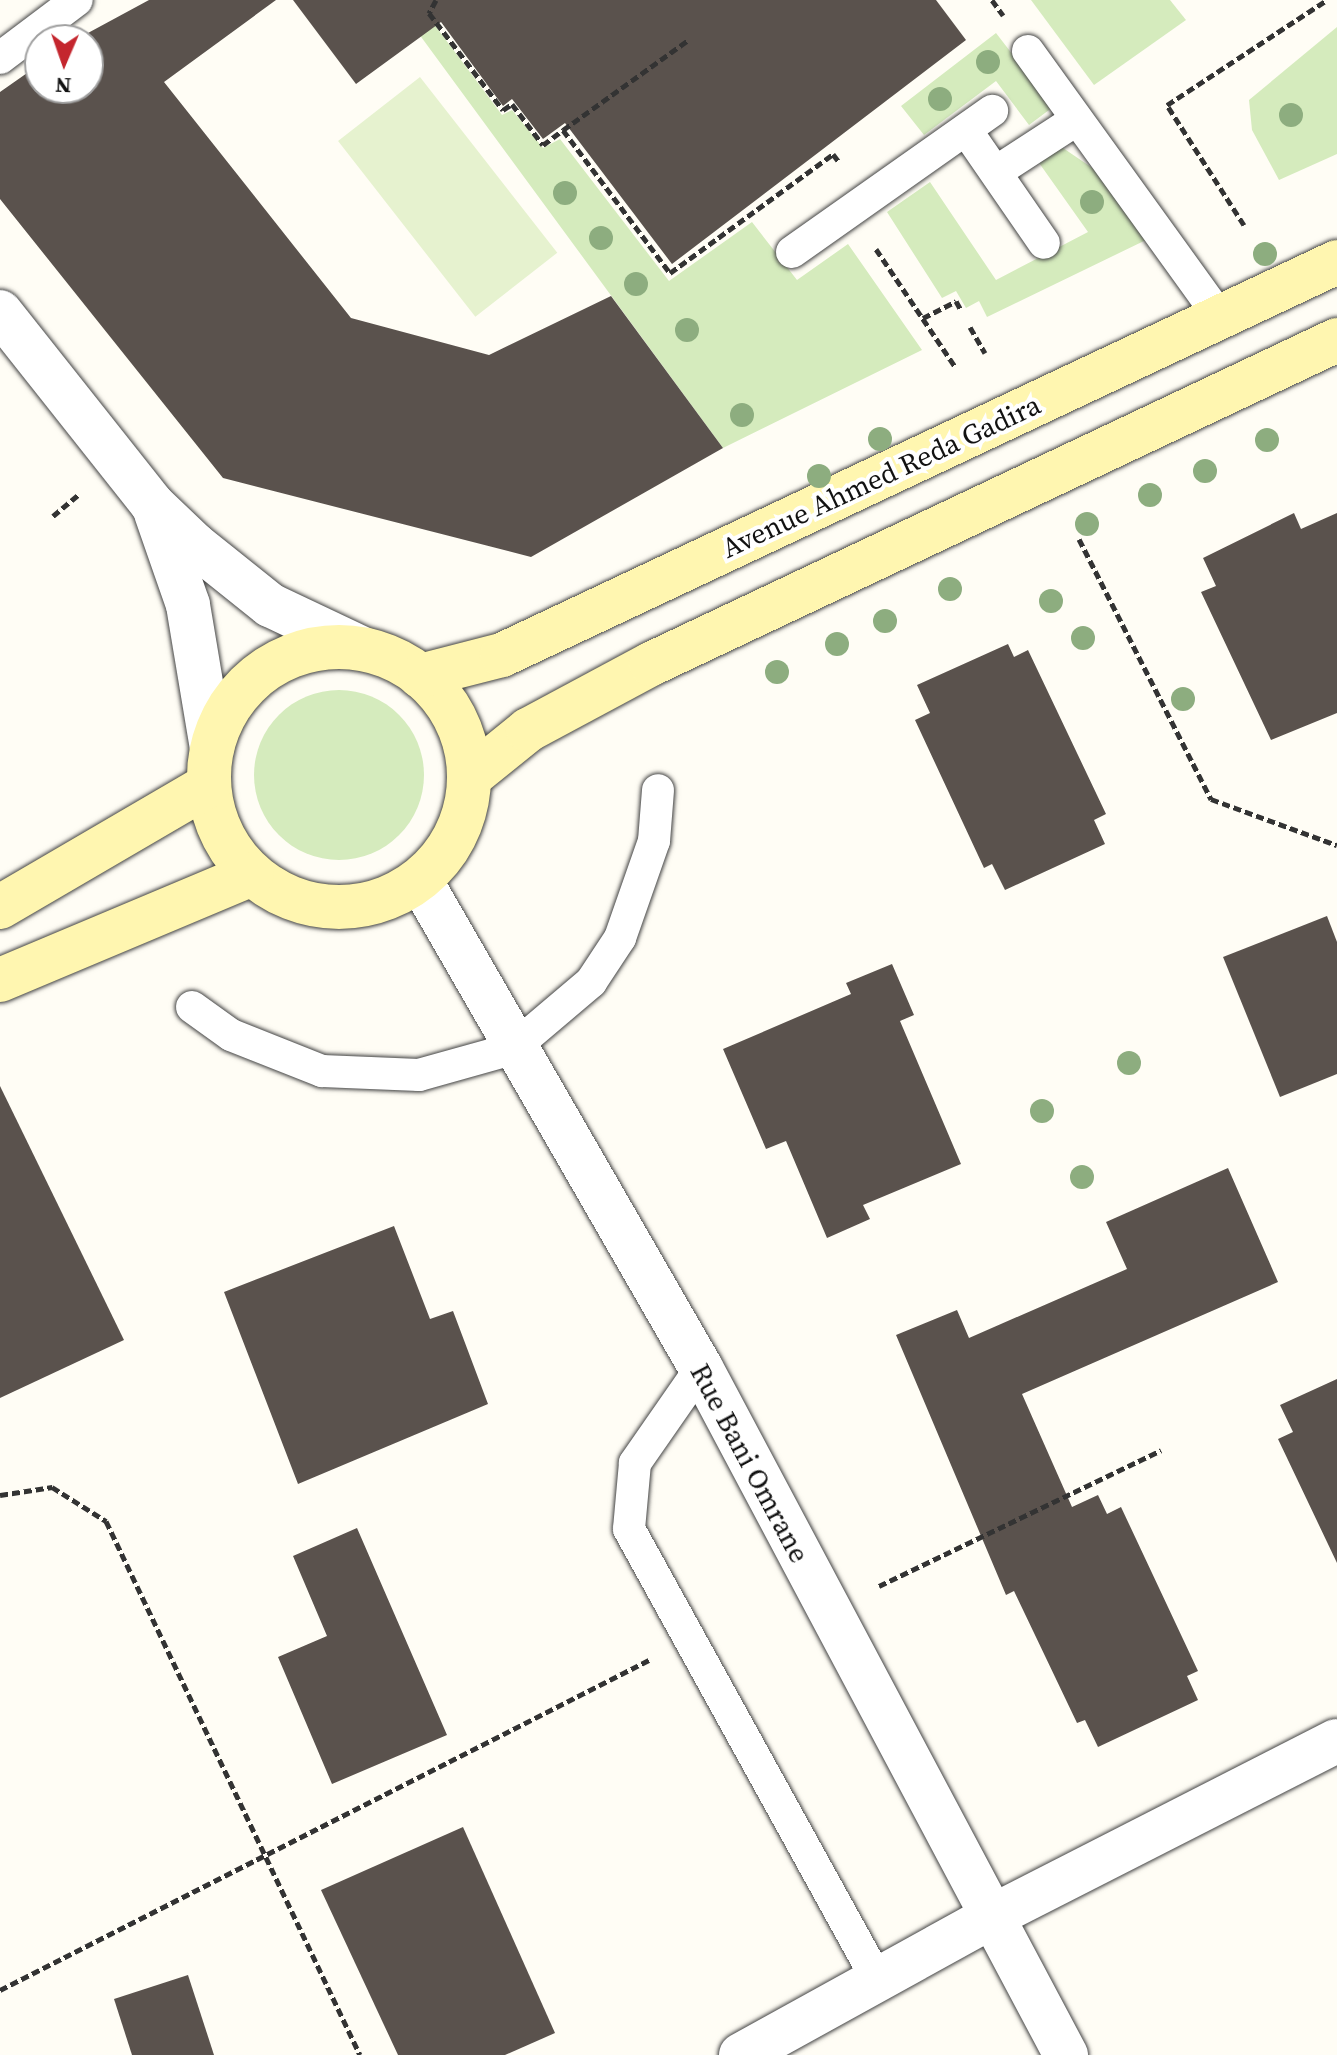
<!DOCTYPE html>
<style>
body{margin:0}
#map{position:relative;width:1337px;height:2055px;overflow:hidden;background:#fffdf5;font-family:"Source Serif 4",serif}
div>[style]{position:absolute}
.green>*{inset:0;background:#d5ebbd}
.round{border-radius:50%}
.pitch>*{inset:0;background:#e6f2cf;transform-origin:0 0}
.building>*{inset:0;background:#5a524d}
.path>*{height:5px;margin-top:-2.5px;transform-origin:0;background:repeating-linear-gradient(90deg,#333 0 8px,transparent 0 12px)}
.roads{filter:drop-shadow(0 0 2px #444) drop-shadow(0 0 2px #444)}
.service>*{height:32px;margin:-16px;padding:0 16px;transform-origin:16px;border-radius:16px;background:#fff}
.minor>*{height:44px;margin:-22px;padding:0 22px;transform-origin:22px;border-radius:22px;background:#fff}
.secondary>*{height:44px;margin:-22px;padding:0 22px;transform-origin:22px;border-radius:22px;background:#fff6b0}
.secondary>.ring{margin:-22px;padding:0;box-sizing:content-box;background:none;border:44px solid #fff6b0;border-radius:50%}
.trees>*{width:24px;height:24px;margin:-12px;border-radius:50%;background:#8dad7f}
span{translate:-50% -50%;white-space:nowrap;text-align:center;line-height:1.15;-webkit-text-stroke:8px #fff;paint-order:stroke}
.street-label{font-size:28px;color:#111}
.north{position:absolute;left:24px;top:24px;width:80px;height:80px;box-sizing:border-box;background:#fff;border:2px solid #a0a0a0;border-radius:50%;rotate:182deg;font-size:22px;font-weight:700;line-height:32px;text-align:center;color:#111}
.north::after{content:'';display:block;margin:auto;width:28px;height:36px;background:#c4262e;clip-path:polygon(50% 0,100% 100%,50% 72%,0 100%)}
</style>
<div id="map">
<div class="green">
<div style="clip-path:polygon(394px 0,425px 12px,502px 115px,512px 110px,543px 148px,560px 139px,669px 281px,752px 222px,797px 280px,848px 244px,922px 350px,723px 448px)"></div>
<div style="clip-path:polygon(1031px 0,1170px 0,1186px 20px,1094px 85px)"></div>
<div style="clip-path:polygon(1337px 27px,1337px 154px,1279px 180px,1252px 130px,1249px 100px)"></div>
<div style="clip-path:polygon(996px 33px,1053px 107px,1029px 125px,996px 81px,924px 135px,901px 106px)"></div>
<div style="clip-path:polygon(1060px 146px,1094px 169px,1146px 240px,987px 317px,979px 301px,966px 308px,956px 291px,942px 298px,887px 212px,930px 182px,996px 280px,1088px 232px,1037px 160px)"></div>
<div class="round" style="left:254px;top:690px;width:170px;height:170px"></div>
</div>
<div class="pitch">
<div style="left:420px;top:77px;width:223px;height:104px;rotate:52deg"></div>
</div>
<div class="building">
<div style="clip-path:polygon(149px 0,276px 0,164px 82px,351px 318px,489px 355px,611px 296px,723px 448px,531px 557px,223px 478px,0 199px,0 92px,40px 64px,40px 88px,88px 88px,88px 40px,75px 40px)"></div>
<div style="clip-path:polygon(293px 0,936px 0,966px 40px,672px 264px,565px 123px,543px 139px,512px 99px,503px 106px,441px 22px,356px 84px)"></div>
<div style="clip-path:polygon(1294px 513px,1301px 529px,1337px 513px,1337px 713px,1271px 740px,1201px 592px,1216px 586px,1203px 558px)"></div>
<div style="clip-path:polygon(1008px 644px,1014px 657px,1028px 650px,1106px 814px,1094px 820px,1105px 844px,1005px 890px,992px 864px,984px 868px,915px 720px,930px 713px,917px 685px)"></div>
<div style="clip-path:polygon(1327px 916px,1337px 942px,1337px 1074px,1280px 1097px,1223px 957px)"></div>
<div style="clip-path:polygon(892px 964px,914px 1015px,900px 1021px,961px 1164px,863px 1205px,870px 1219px,827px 1238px,786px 1141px,766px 1149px,723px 1049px,851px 994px,846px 983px)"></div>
<div style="clip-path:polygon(0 1086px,124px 1340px,0 1398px)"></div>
<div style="clip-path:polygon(1228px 1168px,1278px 1282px,1022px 1394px,1072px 1507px,1098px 1495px,1107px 1514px,1121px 1507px,1198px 1671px,1187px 1676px,1198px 1700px,1098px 1747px,1085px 1720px,1077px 1723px,1014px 1591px,1006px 1595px,896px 1335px,957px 1310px,969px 1338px,1127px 1269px,1106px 1222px)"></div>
<div style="clip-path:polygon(394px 1226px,430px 1319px,453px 1311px,488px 1404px,298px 1484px,224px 1292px)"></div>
<div style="clip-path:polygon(1337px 1379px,1337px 1563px,1278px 1439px,1293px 1432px,1280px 1405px)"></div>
<div style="clip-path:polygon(357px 1528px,447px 1735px,332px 1784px,278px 1657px,327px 1636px,293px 1556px)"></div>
<div style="clip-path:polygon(463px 1827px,555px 2033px,505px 2055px,398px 2055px,321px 1890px)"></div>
<div style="clip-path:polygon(188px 1975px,214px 2055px,132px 2055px,114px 1999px)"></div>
</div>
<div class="path">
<div style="left:436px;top:0;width:15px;rotate:118deg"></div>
<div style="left:429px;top:13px;width:122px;rotate:52.7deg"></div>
<div style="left:503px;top:110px;width:11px;rotate:-34deg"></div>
<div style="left:512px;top:104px;width:51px;rotate:52.9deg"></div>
<div style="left:543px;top:145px;width:25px;rotate:-37deg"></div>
<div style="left:563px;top:130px;width:179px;rotate:53.2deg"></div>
<div style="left:670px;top:273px;width:202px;rotate:-36.1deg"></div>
<div style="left:833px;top:154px;width:10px;rotate:53deg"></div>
<div style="left:992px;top:0;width:19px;rotate:54deg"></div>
<div style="left:563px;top:130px;width:153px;rotate:-35.7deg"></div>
<div style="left:1244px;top:225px;width:143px;rotate:-122.7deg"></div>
<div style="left:1167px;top:105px;width:191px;rotate:-33.3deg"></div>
<div style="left:876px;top:249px;width:143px;rotate:56.1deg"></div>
<div style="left:923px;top:318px;width:37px;rotate:-27deg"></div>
<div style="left:956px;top:301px;width:10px;rotate:61deg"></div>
<div style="left:970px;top:327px;width:30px;rotate:60deg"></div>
<div style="left:53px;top:516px;width:33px;rotate:-40deg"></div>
<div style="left:1079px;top:539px;width:292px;rotate:63.1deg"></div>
<div style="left:1211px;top:799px;width:134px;rotate:20.1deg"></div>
<div style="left:0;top:1495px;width:53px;rotate:-8.7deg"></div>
<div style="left:52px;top:1487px;width:64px;rotate:32.2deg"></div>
<div style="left:106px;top:1521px;width:591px;rotate:64.56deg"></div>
<div style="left:879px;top:1586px;width:313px;rotate:-25.7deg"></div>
<div style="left:0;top:1990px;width:728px;rotate:-26.95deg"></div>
</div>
<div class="roads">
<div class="service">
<div style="left:1028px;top:51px;width:328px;rotate:54.2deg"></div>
<div style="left:0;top:58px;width:96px;rotate:-37deg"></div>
<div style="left:966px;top:130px;width:137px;rotate:55.4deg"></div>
<div style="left:996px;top:172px;width:95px;rotate:-33deg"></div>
<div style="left:792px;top:252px;width:245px;rotate:-35.2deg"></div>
<div style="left:192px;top:1007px;width:48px;rotate:35.7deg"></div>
<div style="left:231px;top:1035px;width:98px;rotate:21.6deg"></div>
<div style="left:322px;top:1071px;width:97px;rotate:2.4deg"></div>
<div style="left:419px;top:1075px;width:97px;rotate:-15.6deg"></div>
<div style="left:512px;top:1049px;width:104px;rotate:-40.3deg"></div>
<div style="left:591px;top:982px;width:53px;rotate:-56.6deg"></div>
<div style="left:620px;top:938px;width:103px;rotate:-70.7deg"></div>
<div style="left:654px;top:841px;width:51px;rotate:-85.5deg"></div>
<div style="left:701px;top:1368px;width:116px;rotate:124.8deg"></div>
<div style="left:635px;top:1463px;width:66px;rotate:95.2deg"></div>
<div style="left:629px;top:1529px;width:514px;rotate:61.14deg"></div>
</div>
<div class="minor">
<div style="left:0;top:312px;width:245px;rotate:51.6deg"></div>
<div style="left:152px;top:504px;width:59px;rotate:43.6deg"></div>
<div style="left:195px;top:545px;width:96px;rotate:38.7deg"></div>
<div style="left:270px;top:605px;width:98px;rotate:25.3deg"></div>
<div style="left:156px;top:513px;width:97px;rotate:70.8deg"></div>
<div style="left:188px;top:605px;width:145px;rotate:80.5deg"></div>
<div style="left:420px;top:880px;width:563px;rotate:60.07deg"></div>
<div style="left:701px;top:1368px;width:778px;rotate:62.02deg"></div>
<div style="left:741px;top:2055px;width:283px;rotate:-28.9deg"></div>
<div style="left:989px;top:1918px;width:390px;rotate:-27deg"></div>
</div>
<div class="secondary">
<div class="ring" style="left:209px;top:647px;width:216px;height:216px"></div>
<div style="left:420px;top:676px;width:85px;rotate:-14.4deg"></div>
<div style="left:502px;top:655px;width:923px;rotate:-25.2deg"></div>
<div style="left:470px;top:777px;width:75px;rotate:-39deg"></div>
<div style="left:528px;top:730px;width:140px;rotate:-28.2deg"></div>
<div style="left:651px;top:664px;width:759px;rotate:-25.28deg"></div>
<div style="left:0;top:907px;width:242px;rotate:-30.3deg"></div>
<div style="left:0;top:980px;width:273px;rotate:-22.8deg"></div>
</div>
</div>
<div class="trees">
<div style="left:988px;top:62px"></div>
<div style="left:940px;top:99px"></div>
<div style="left:1291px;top:115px"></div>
<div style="left:565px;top:193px"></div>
<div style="left:1092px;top:202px"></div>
<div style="left:601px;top:238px"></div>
<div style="left:1265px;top:254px"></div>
<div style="left:636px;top:284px"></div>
<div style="left:687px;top:330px"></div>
<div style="left:742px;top:415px"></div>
<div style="left:880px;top:439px"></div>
<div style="left:1267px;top:440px"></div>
<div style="left:1205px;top:471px"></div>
<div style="left:819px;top:476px"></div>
<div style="left:1150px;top:495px"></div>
<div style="left:1087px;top:524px"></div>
<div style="left:950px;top:589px"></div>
<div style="left:1051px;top:601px"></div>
<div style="left:885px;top:621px"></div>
<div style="left:1083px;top:638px"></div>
<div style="left:837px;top:644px"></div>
<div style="left:777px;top:672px"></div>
<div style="left:1183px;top:699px"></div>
<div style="left:1129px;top:1063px"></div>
<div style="left:1042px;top:1111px"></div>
<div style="left:1082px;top:1177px"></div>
</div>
<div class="street-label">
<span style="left:881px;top:476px;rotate:-25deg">Avenue Ahmed Reda Gadira</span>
<span style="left:750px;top:1463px;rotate:62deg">Rue Bani Omrane</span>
</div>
<div class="north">N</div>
</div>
